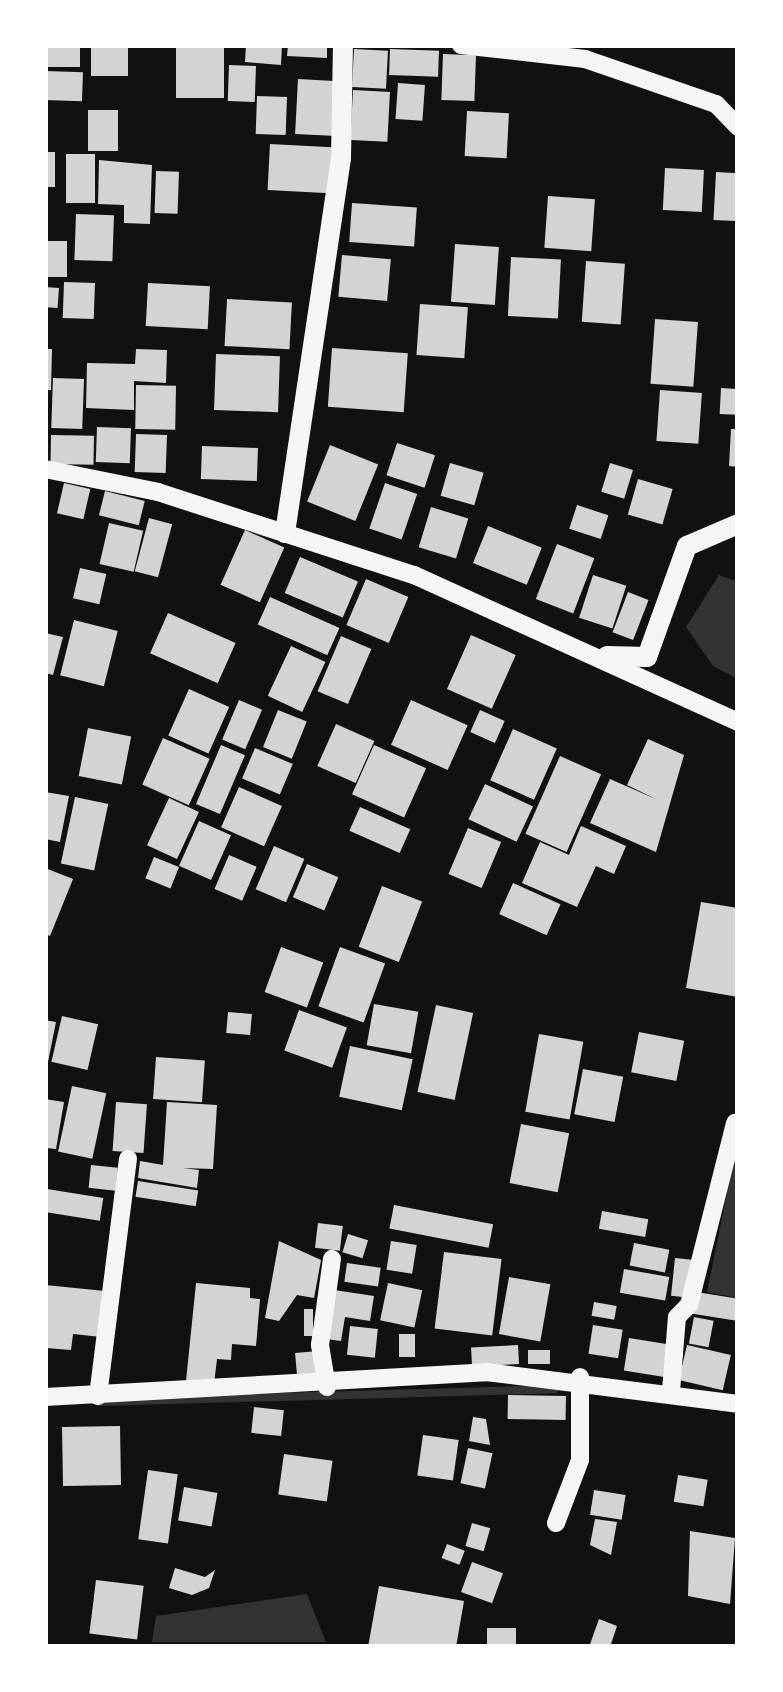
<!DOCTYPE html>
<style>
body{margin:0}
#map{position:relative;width:783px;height:1692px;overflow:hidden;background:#111;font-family:Ubuntu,sans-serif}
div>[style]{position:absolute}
.water>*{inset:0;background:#333}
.stream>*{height:8px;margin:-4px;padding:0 4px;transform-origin:4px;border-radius:4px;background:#333}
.building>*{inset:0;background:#d3d3d3;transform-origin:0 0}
.tertiary>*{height:18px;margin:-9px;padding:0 9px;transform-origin:9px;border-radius:9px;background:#f5f5f5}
.secondary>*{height:20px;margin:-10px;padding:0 10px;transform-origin:10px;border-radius:10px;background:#f5f5f5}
span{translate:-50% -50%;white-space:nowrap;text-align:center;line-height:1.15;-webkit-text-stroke:9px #fff;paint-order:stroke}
.frame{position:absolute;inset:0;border:48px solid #fff;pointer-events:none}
</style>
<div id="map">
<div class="water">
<div style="clip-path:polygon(719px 575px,738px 582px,738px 679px,713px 666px,686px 627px)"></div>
<div style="clip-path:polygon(738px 1139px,738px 1298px,707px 1292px)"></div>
<div style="clip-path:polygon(307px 1594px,326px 1642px,152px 1642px,156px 1616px)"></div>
</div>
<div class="stream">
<div style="left:99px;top:1402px;width:456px;rotate:-1.6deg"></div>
</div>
<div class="building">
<div style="left:45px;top:45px;width:35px;height:22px"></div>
<div style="left:91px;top:45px;width:37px;height:31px"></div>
<div style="left:176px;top:45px;width:48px;height:53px"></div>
<div style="clip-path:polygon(246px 45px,282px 45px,281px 65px,245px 62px)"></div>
<div style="clip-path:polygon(288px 45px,327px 45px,327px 58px,287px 56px)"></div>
<div style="left:354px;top:49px;width:34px;height:38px;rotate:3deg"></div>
<div style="left:390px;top:49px;width:49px;height:26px;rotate:2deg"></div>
<div style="left:443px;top:54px;width:33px;height:46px;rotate:2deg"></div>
<div style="left:229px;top:65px;width:27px;height:36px;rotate:2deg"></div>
<div style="left:45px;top:71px;width:38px;height:29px;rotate:2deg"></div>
<div style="left:298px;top:79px;width:41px;height:55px;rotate:3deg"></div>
<div style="left:398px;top:83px;width:27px;height:36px;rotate:4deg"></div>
<div style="left:353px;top:90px;width:37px;height:50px;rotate:3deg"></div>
<div style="left:257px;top:96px;width:30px;height:38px;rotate:2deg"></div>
<div style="left:88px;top:110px;width:30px;height:41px"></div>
<div style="left:467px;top:111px;width:42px;height:45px;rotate:3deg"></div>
<div style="left:270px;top:144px;width:62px;height:46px;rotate:3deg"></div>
<div style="left:45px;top:152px;width:10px;height:35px"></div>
<div style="left:66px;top:154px;width:29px;height:49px"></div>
<div style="clip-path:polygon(99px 160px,152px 165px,150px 224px,124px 223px,124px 205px,98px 204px)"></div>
<div style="left:665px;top:168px;width:39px;height:42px;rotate:3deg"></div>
<div style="left:156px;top:171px;width:23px;height:42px;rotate:2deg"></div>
<div style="left:716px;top:172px;width:22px;height:48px;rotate:3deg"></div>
<div style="left:548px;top:196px;width:47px;height:52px;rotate:4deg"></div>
<div style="left:352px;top:203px;width:65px;height:39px;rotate:4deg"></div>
<div style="left:76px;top:214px;width:38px;height:46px;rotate:2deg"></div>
<div style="left:45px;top:241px;width:22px;height:36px"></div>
<div style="left:455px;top:244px;width:44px;height:58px;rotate:4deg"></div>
<div style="left:342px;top:255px;width:49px;height:42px;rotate:5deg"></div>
<div style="left:511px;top:257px;width:50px;height:59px;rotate:3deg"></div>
<div style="left:586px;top:261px;width:39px;height:61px;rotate:4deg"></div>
<div style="left:64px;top:282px;width:31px;height:36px;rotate:2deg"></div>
<div style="left:148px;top:283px;width:62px;height:43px;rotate:3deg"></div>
<div style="left:45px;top:287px;width:14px;height:20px;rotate:4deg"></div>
<div style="left:227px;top:299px;width:65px;height:47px;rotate:3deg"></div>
<div style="left:420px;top:304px;width:48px;height:51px;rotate:4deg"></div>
<div style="left:655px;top:319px;width:43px;height:65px;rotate:4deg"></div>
<div style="left:332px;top:348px;width:76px;height:59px;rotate:4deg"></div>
<div style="clip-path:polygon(45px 349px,52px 349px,51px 390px,45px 390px)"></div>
<div style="clip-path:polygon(136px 349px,167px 350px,166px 383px,134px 381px,134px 410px,86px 408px,87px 363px,135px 364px)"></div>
<div style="left:216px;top:354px;width:64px;height:56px;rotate:2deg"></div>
<div style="left:53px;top:378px;width:31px;height:50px;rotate:2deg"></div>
<div style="left:136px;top:385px;width:40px;height:44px;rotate:1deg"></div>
<div style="left:721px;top:388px;width:17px;height:26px;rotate:3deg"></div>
<div style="left:660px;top:390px;width:42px;height:51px;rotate:4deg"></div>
<div style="left:97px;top:427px;width:34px;height:35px;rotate:2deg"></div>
<div style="clip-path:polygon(731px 429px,738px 429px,738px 467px,729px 466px)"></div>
<div style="left:136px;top:434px;width:31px;height:38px;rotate:2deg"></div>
<div style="left:51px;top:435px;width:43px;height:29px;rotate:1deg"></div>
<div style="left:397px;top:443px;width:40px;height:34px;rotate:18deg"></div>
<div style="left:330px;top:445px;width:52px;height:61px;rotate:22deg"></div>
<div style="left:202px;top:446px;width:56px;height:33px;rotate:2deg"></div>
<div style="left:450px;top:463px;width:35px;height:34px;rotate:16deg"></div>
<div style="left:610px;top:463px;width:24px;height:30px;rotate:17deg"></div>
<div style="left:638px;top:479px;width:36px;height:37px;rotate:16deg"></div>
<div style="left:64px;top:483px;width:27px;height:31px;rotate:13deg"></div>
<div style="left:385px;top:483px;width:34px;height:48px;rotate:19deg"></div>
<div style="left:105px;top:491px;width:41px;height:25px;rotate:14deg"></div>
<div style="left:577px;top:505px;width:33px;height:25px;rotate:18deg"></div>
<div style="left:431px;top:507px;width:39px;height:42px;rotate:17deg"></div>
<div style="left:149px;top:518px;width:24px;height:55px;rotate:15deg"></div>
<div style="left:109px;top:523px;width:35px;height:42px;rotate:13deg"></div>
<div style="left:488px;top:526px;width:58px;height:40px;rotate:22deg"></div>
<div style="left:245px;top:530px;width:43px;height:60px;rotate:24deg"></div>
<div style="left:557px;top:544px;width:40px;height:59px;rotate:21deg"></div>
<div style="left:300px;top:557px;width:63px;height:39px;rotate:23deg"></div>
<div style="left:80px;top:568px;width:27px;height:31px;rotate:13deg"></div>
<div style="left:593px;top:575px;width:35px;height:45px;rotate:18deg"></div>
<div style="left:366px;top:579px;width:46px;height:50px;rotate:23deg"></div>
<div style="left:628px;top:592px;width:22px;height:43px;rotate:21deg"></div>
<div style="left:270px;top:597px;width:76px;height:30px;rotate:24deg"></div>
<div style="left:168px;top:613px;width:74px;height:44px;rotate:24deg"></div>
<div style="left:74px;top:620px;width:45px;height:57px;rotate:14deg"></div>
<div style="clip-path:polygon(45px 633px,63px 637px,53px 675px,45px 673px)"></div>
<div style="left:471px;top:635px;width:49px;height:59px;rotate:24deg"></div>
<div style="left:341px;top:636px;width:33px;height:60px;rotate:23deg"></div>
<div style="left:291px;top:646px;width:38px;height:55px;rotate:25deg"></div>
<div style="left:189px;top:689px;width:44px;height:51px;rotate:24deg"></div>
<div style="left:239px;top:700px;width:25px;height:43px;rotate:23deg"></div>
<div style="left:411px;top:700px;width:62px;height:49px;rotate:24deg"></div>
<div style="left:278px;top:710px;width:31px;height:40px;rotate:22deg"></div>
<div style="left:480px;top:710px;width:27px;height:24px;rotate:24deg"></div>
<div style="left:336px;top:724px;width:42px;height:46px;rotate:24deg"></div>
<div style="left:88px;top:728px;width:44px;height:49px;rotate:11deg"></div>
<div style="left:513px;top:729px;width:48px;height:56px;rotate:24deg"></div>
<div style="left:163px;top:738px;width:51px;height:51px;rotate:24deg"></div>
<div style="clip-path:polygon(648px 739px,684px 755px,656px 852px,590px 823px,610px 779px,658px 800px,627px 785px)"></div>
<div style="left:221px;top:745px;width:26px;height:64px;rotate:23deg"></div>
<div style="left:374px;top:745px;width:57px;height:54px;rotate:24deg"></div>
<div style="left:255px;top:748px;width:41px;height:33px;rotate:23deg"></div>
<div style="left:560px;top:756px;width:45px;height:85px;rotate:24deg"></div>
<div style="left:485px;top:784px;width:53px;height:39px;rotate:25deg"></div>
<div style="left:239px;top:787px;width:47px;height:44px;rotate:24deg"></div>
<div style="clip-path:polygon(45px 792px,69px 796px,60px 842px,45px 839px)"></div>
<div style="left:75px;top:797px;width:34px;height:68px;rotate:12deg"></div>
<div style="left:169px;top:798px;width:33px;height:52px;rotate:25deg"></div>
<div style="left:360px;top:807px;width:55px;height:26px;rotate:24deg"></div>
<div style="left:199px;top:821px;width:35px;height:49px;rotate:24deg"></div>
<div style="clip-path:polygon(581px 826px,626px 846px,614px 874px,596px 866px,577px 907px,522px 883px,540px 842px,569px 855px)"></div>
<div style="left:468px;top:828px;width:36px;height:50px;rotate:23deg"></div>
<div style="left:274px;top:846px;width:33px;height:47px;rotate:23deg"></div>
<div style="left:229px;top:855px;width:30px;height:37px;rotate:23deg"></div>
<div style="left:154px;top:857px;width:27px;height:23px;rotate:22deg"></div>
<div style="left:307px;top:864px;width:34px;height:36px;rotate:23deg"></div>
<div style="clip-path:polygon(45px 868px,73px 879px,50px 936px,45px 934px)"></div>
<div style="left:513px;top:883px;width:52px;height:34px;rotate:24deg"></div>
<div style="left:382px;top:886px;width:43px;height:65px;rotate:21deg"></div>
<div style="clip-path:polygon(701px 902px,738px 908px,738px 997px,686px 988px)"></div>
<div style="left:281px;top:947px;width:45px;height:48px;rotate:20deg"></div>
<div style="left:340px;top:947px;width:48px;height:63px;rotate:20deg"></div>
<div style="left:374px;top:1004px;width:45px;height:42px;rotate:10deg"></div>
<div style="left:436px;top:1005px;width:38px;height:89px;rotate:12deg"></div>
<div style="left:299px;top:1010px;width:51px;height:43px;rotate:20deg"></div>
<div style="left:228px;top:1012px;width:24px;height:21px;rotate:5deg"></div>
<div style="left:62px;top:1016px;width:37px;height:47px;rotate:13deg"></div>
<div style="clip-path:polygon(45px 1020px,56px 1022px,47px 1067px,45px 1066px)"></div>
<div style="left:639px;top:1032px;width:46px;height:41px;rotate:11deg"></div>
<div style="left:539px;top:1034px;width:45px;height:79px;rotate:10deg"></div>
<div style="left:350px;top:1046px;width:64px;height:52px;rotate:12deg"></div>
<div style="left:156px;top:1057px;width:49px;height:42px;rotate:4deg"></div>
<div style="left:583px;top:1069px;width:41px;height:46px;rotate:11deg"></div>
<div style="left:72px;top:1086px;width:35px;height:67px;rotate:12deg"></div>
<div style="clip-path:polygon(45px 1099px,64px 1102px,56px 1149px,45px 1148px)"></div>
<div style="left:116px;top:1102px;width:31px;height:49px;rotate:4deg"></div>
<div style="clip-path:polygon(167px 1102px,217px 1105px,213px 1169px,183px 1168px,199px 1170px,197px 1188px,138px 1178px,140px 1161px,163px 1165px)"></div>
<div style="left:521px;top:1124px;width:49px;height:60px;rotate:11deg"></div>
<div style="left:91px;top:1165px;width:27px;height:23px;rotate:6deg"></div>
<div style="left:138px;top:1181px;width:61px;height:16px;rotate:9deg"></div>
<div style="left:47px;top:1189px;width:57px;height:23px;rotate:9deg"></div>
<div style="left:394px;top:1205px;width:101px;height:24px;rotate:11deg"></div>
<div style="left:602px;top:1211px;width:47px;height:18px;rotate:10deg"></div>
<div style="left:318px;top:1223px;width:25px;height:25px;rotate:7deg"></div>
<div style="left:348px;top:1234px;width:21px;height:19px;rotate:17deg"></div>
<div style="clip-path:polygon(279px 1241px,321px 1260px,314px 1298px,297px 1295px,279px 1321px,265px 1318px)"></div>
<div style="left:391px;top:1241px;width:26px;height:29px;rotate:9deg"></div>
<div style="left:634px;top:1243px;width:36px;height:23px;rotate:11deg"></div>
<div style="left:444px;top:1252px;width:58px;height:77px;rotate:7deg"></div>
<div style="left:675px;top:1258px;width:19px;height:38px;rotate:6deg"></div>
<div style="left:347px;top:1263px;width:34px;height:19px;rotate:8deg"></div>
<div style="left:624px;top:1269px;width:46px;height:24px;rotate:10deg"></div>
<div style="left:509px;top:1277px;width:42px;height:58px;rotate:10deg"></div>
<div style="clip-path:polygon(196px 1283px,250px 1288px,250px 1298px,260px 1299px,256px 1346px,232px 1344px,231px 1360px,217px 1359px,214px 1384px,186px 1381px)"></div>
<div style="left:388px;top:1283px;width:35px;height:38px;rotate:12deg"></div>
<div style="clip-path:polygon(45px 1285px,105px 1291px,101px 1337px,73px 1334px,71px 1350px,46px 1348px)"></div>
<div style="clip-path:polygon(334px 1290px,374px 1296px,370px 1321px,345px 1317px,341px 1341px,326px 1339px)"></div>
<div style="left:696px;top:1292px;width:43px;height:22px;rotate:9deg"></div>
<div style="left:594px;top:1302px;width:23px;height:14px;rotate:10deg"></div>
<div style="left:304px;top:1309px;width:9px;height:27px"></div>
<div style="left:694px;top:1317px;width:20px;height:27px;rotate:11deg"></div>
<div style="left:593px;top:1325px;width:30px;height:29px;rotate:9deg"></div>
<div style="left:350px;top:1326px;width:28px;height:29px;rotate:6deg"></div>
<div style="left:399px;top:1334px;width:16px;height:23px"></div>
<div style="left:629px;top:1338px;width:44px;height:33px;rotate:9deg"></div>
<div style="left:518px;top:1345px;width:19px;height:47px;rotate:87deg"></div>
<div style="left:687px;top:1345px;width:45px;height:36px;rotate:13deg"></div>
<div style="left:528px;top:1350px;width:22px;height:14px"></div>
<div style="left:318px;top:1351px;width:24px;height:23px;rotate:85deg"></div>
<div style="left:508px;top:1395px;width:58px;height:24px;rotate:1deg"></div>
<div style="left:254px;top:1407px;width:30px;height:26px;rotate:6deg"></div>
<div style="clip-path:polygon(473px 1417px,486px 1419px,490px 1445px,469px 1441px)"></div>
<div style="left:120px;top:1426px;width:59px;height:58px;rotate:89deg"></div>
<div style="left:423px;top:1435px;width:36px;height:41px;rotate:8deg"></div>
<div style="left:468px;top:1448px;width:25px;height:36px;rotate:12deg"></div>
<div style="left:284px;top:1454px;width:49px;height:41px;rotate:8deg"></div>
<div style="left:148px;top:1470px;width:30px;height:70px;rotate:8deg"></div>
<div style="left:678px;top:1475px;width:30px;height:27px;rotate:9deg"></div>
<div style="left:184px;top:1487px;width:34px;height:34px;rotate:10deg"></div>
<div style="left:594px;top:1490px;width:32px;height:25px;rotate:9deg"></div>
<div style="clip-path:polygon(595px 1519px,617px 1522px,611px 1555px,590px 1545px)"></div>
<div style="left:472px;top:1523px;width:19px;height:24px;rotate:16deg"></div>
<div style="clip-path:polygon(690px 1531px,735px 1538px,730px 1604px,688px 1596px)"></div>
<div style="left:447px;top:1544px;width:19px;height:15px;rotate:21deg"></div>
<div style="left:472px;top:1562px;width:33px;height:32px;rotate:20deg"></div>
<div style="clip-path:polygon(175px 1568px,205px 1577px,215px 1570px,209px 1588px,192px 1595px,169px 1588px)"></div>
<div style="left:96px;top:1580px;width:48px;height:54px;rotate:7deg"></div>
<div style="clip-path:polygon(379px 1586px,464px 1601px,456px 1647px,368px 1647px)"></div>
<div style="clip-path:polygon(599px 1619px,617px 1626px,610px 1647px,589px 1647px)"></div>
<div style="left:487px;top:1628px;width:29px;height:19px"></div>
</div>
<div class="tertiary">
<div style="left:461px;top:45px;width:125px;rotate:6.4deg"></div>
<div style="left:585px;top:59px;width:139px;rotate:19deg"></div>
<div style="left:716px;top:104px;width:32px;rotate:46deg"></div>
<div style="left:45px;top:469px;width:115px;rotate:11.5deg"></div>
<div style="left:158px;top:492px;width:269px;rotate:18deg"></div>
<div style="left:414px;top:575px;width:356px;rotate:24.4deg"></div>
<div style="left:327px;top:1387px;width:43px;rotate:-99.5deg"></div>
<div style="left:320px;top:1345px;width:87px;rotate:-82.1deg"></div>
<div style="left:671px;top:1391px;width:74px;rotate:-85.4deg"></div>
<div style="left:677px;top:1317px;width:17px;rotate:-45deg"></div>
<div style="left:689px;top:1305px;width:188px;rotate:-75.8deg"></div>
<div style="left:98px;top:1396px;width:239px;rotate:-82.8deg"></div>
<div style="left:45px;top:1397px;width:442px;rotate:-3.2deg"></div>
<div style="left:486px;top:1372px;width:254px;rotate:7.2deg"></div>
<div style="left:556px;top:1523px;width:67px;rotate:-69.1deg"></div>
<div style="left:580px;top:1460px;width:83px;rotate:-90deg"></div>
</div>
<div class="secondary">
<div style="left:285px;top:533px;width:379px;rotate:-81.5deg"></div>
<div style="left:341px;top:158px;width:113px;rotate:-89deg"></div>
<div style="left:607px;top:656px;width:40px;rotate:1.4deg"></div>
<div style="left:647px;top:657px;width:118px;rotate:-70.2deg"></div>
<div style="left:687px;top:546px;width:56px;rotate:-23.3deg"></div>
</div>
<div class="frame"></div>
</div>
